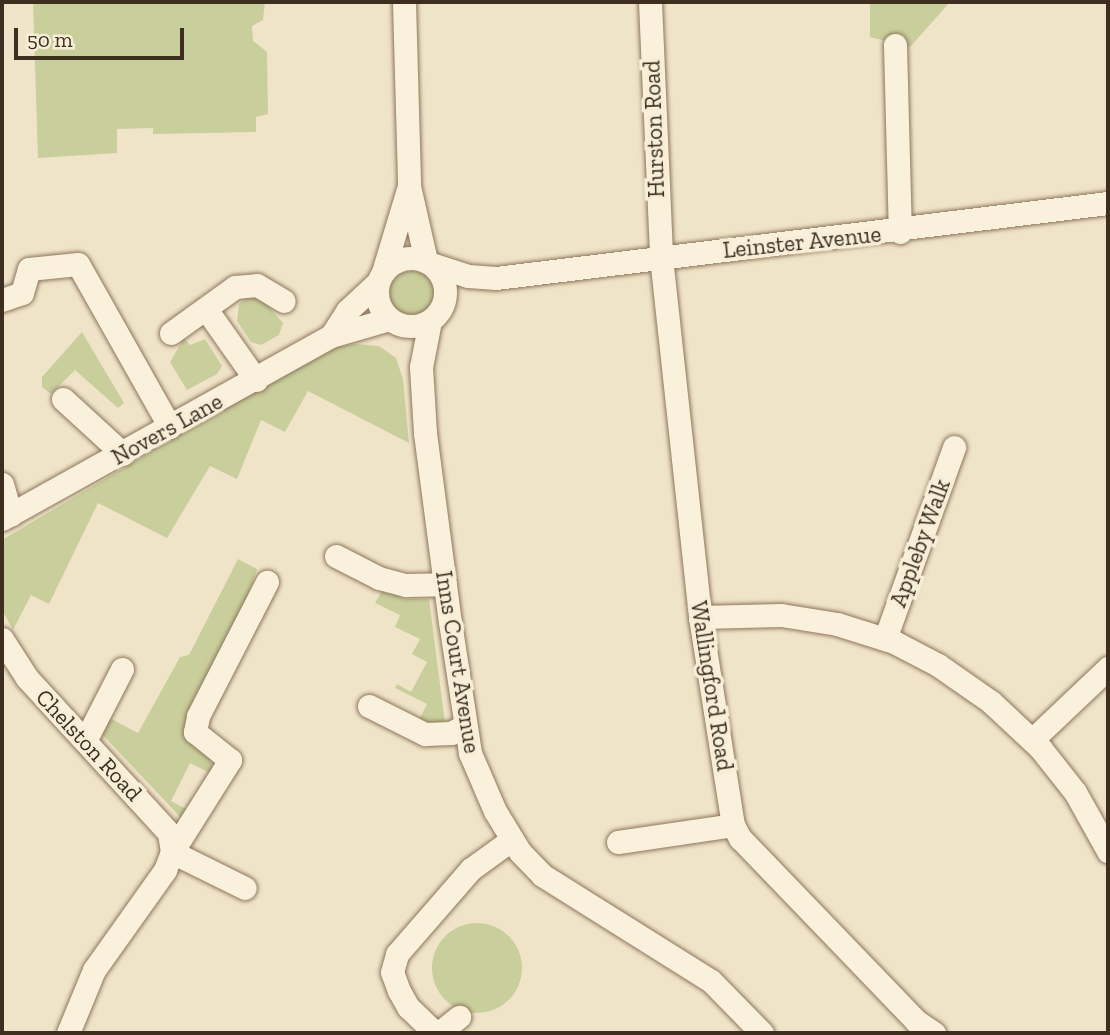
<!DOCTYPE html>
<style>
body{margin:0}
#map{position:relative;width:1110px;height:1035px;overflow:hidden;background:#f0e4c8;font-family:"Zilla Slab",serif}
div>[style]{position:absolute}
.green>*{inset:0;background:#c9cf9b}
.round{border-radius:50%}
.roads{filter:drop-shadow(0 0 2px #8d765c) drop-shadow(0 0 2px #8d765c)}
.minor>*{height:23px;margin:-11.5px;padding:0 11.5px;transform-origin:11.5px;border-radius:11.5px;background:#faf1dc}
.minor>.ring{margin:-11.5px;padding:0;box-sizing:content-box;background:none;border:23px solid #faf1dc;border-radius:50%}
span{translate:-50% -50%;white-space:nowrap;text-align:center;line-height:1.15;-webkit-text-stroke:7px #f7eed8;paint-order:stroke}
.street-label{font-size:23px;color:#3d2e20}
.frame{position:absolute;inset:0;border:4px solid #3d2e20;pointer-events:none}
.scale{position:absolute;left:14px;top:28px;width:170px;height:32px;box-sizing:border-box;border:4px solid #3d2e20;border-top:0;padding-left:9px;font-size:21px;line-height:24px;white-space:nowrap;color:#3d2e20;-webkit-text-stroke:5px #f7eed8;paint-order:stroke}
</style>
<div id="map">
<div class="green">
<div style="clip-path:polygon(33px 2px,265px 2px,263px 20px,252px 26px,253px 41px,267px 52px,268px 114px,256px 117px,256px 132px,153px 134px,153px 128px,117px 129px,117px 153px,38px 158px)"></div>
<div style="clip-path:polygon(870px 2px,950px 2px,910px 47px,870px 37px)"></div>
<div class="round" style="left:389px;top:271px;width:46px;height:46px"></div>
<div style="clip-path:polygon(249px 296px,261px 298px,283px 323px,279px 335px,261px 345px,251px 342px,237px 321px,239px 304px)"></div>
<div style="clip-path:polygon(82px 332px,124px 403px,118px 408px,75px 370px,51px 394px,42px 387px,42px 377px)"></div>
<div style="clip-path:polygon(184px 338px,190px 345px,205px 339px,222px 366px,217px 374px,187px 390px,170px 362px)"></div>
<div style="clip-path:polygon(356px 344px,379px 346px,396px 358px,403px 379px,409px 443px,308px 391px,285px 432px,261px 420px,237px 479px,210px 466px,167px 538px,98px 503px,49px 604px,31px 595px,13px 630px,2px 610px,2px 540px,327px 348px)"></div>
<div style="clip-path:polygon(238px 559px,257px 569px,246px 602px,197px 704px,212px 767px,210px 773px,190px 763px,171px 801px,186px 809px,184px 821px,100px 732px,106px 716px,138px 733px,180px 657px,189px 655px)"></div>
<div style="clip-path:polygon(383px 589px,404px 599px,429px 599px,445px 723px,418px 722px,427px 704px,395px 688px,397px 684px,411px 692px,427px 662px,412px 654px,420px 639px,395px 627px,400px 615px,375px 603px)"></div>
<div class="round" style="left:432px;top:923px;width:90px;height:90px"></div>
</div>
<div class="roads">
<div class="minor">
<div style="left:404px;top:2px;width:184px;rotate:88.4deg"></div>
<div style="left:409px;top:186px;width:77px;rotate:77.2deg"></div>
<div style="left:650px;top:2px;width:255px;rotate:87.5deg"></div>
<div style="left:661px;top:257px;width:362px;rotate:83.8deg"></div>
<div style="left:700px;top:617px;width:211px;rotate:81deg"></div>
<div style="left:733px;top:825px;width:15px;rotate:62deg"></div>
<div style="left:740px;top:838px;width:254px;rotate:46.1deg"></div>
<div style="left:916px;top:1021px;width:22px;rotate:34deg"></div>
<div style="left:895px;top:45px;width:187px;rotate:88.5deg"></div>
<div class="ring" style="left:377px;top:258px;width:45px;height:45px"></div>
<div style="left:431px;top:264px;width:39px;rotate:18deg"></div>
<div style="left:468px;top:276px;width:28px;rotate:4deg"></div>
<div style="left:496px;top:278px;width:617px;rotate:-6.99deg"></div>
<div style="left:383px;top:272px;width:87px;rotate:-73.2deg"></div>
<div style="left:2px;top:300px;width:21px;rotate:-19deg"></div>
<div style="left:22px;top:293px;width:25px;rotate:-74deg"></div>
<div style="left:29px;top:269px;width:49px;rotate:-5.8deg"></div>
<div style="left:78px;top:264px;width:187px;rotate:60.6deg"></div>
<div style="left:206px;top:309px;width:87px;rotate:54.8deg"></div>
<div style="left:430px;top:321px;width:47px;rotate:101.1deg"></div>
<div style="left:421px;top:367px;width:66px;rotate:86.5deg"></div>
<div style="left:425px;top:433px;width:191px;rotate:82.5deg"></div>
<div style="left:450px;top:622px;width:133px;rotate:81.3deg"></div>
<div style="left:470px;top:753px;width:63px;rotate:66.7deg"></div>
<div style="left:495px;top:811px;width:48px;rotate:58.6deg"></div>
<div style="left:520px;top:852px;width:32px;rotate:46deg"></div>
<div style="left:542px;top:875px;width:199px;rotate:32.1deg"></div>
<div style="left:711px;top:981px;width:73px;rotate:45.6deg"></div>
<div style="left:171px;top:333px;width:79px;rotate:-35.7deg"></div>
<div style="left:235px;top:287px;width:22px;rotate:-5deg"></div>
<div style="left:257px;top:285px;width:31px;rotate:31deg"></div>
<div style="left:331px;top:336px;width:30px;rotate:-57deg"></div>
<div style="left:347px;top:311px;width:42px;rotate:-43.1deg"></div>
<div style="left:63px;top:399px;width:81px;rotate:42.5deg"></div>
<div style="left:2px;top:484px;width:32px;rotate:74deg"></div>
<div style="left:2px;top:519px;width:376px;rotate:-29.1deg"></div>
<div style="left:331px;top:336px;width:60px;rotate:-16.3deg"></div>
<div style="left:336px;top:556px;width:48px;rotate:27.1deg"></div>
<div style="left:379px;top:578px;width:28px;rotate:15deg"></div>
<div style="left:406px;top:585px;width:39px;rotate:-1deg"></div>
<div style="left:700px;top:617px;width:81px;rotate:-1.4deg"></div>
<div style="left:781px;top:615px;width:57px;rotate:9.1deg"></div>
<div style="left:837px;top:624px;width:60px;rotate:17.5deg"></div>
<div style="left:894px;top:642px;width:50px;rotate:27.6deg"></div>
<div style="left:938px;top:665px;width:65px;rotate:34.9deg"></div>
<div style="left:991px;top:702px;width:69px;rotate:43.2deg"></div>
<div style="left:1041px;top:749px;width:55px;rotate:51.7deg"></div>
<div style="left:1075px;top:792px;width:68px;rotate:60.8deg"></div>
<div style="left:2px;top:639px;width:46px;rotate:57.3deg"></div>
<div style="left:27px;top:678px;width:210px;rotate:47.5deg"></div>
<div style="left:169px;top:833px;width:19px;rotate:81deg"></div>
<div style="left:885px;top:639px;width:204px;rotate:-70.2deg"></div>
<div style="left:369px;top:706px;width:63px;rotate:26.6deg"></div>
<div style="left:425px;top:734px;width:26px;rotate:-2deg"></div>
<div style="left:451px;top:733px;width:15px;rotate:-28deg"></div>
<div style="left:1032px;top:740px;width:105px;rotate:-43.5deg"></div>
<div style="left:85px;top:741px;width:81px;rotate:-62.8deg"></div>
<div style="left:618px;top:842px;width:116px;rotate:-8.4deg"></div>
<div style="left:172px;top:852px;width:81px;rotate:26.3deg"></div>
<div style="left:68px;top:1033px;width:68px;rotate:-67.6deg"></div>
<div style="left:94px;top:970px;width:123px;rotate:-54.6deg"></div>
<div style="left:165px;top:870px;width:19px;rotate:-69deg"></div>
<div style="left:172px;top:852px;width:109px;rotate:-57.8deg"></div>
<div style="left:230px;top:760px;width:45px;rotate:-141.3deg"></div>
<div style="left:195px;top:732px;width:16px;rotate:-79deg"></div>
<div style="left:198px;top:716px;width:151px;rotate:-62.8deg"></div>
<div style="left:435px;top:1033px;width:37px;rotate:-136deg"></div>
<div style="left:408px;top:1007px;width:18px;rotate:-119deg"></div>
<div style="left:399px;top:991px;width:20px;rotate:-110deg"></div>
<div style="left:392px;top:972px;width:19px;rotate:-74deg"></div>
<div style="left:397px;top:954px;width:113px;rotate:-49deg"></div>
<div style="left:471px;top:869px;width:49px;rotate:-35.9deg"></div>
<div style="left:439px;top:1033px;width:26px;rotate:-39deg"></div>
</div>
</div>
<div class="street-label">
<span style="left:654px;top:129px;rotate:-92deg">Hurston Road</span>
<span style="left:802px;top:242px;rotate:-6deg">Leinster Avenue</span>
<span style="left:167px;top:429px;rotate:-29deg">Novers Lane</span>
<span style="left:920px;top:543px;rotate:-70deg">Appleby Walk</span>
<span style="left:458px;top:662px;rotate:81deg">Inns Court Avenue</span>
<span style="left:712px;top:686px;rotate:81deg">Wallingford Road</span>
<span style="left:89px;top:745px;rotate:47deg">Chelston Road</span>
</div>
<div class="frame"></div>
<div class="scale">50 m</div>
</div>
